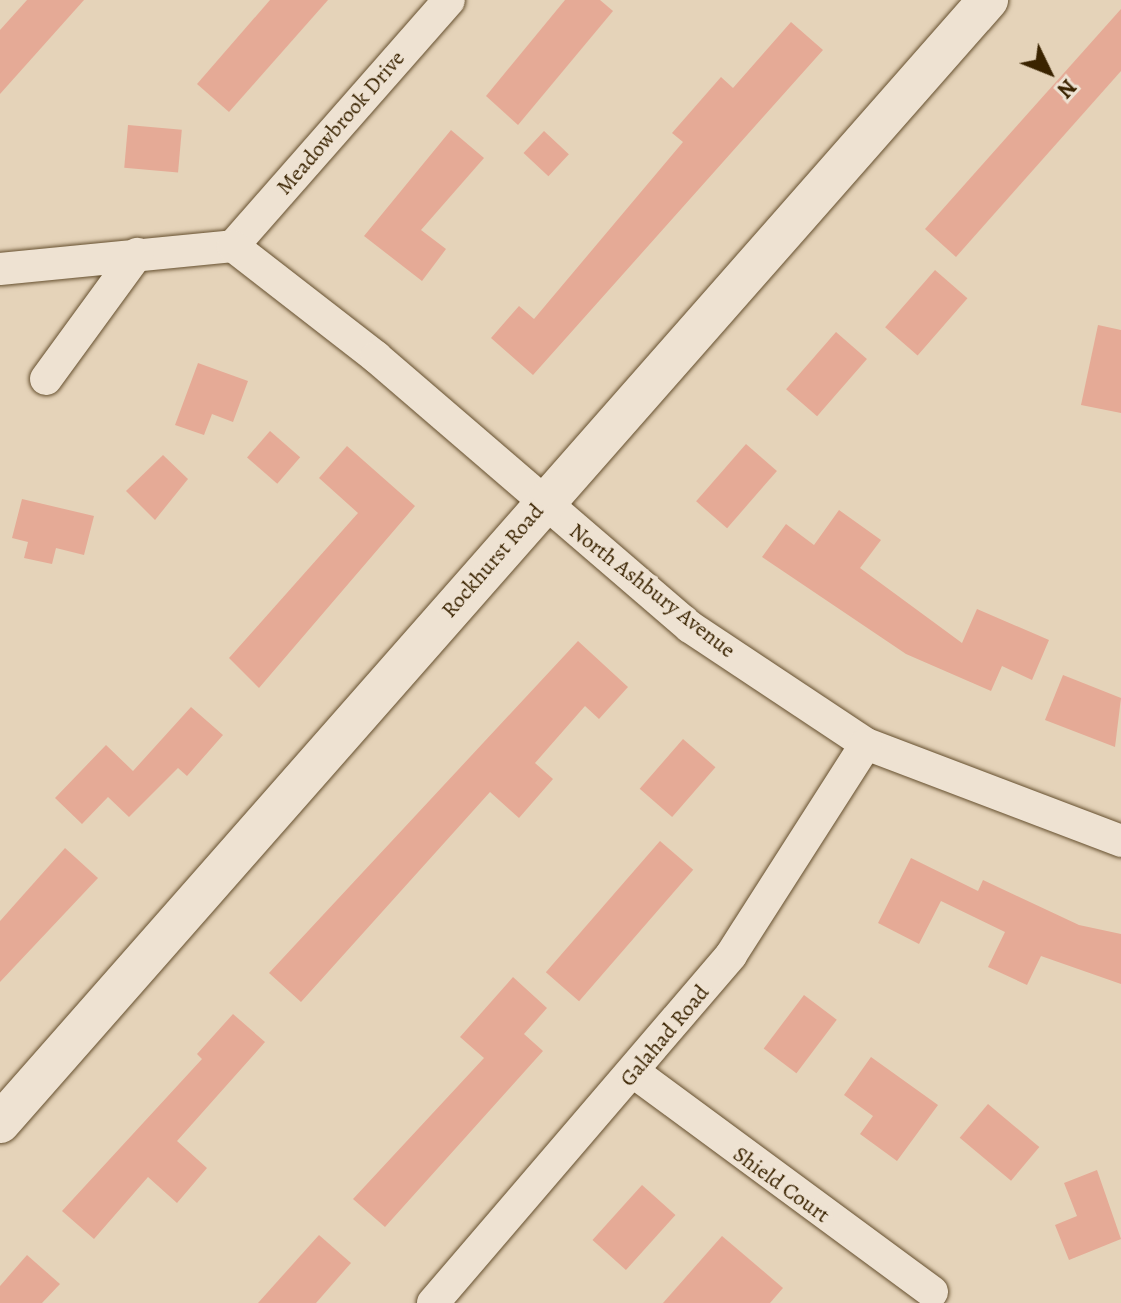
<!DOCTYPE html>
<style>
body{margin:0}
#map{position:relative;width:1121px;height:1303px;overflow:hidden;background:#e5d3b9;font-family:Alegreya,serif}
div>[style]{position:absolute}
.building>*{inset:0;background:#e5aa96;transform-origin:0 0}
.roads{filter:drop-shadow(0 0 2px #654f2e) drop-shadow(0 0 2px #654f2e)}
.minor>*{height:32px;margin:-16px;padding:0 16px;transform-origin:16px;border-radius:16px;background:#eee2d2}
.tertiary>*{height:40px;margin:-20px;padding:0 20px;transform-origin:20px;border-radius:20px;background:#eee2d2}
span{translate:-50% -50%;white-space:nowrap;text-align:center;line-height:1.15;-webkit-text-stroke:8px #eee2d2;paint-order:stroke}
.street-label{font-size:22px;color:#3a2300}
.north{position:absolute;left:1009px;top:32px;width:80px;height:80px;-webkit-text-stroke:6px #eee2d2;paint-order:stroke;rotate:133deg;font-size:22px;font-weight:700;line-height:32px;text-align:center;color:#3a2300}
.north::after{content:'';display:block;margin:auto;width:28px;height:36px;background:#3a2300;clip-path:polygon(50% 0,100% 100%,50% 72%,0 100%)}
</style>
<div id="map">
<div class="building">
<div style="clip-path:polygon(27px 0,84px 0,0 94px,0 30px)"></div>
<div style="clip-path:polygon(270px 0,328px 0,229px 112px,197px 84px)"></div>
<div style="clip-path:polygon(565px 0,600px 0,613px 11px,518px 125px,486px 96px)"></div>
<div style="clip-path:polygon(1121px 9px,1121px 71px,956px 257px,925px 229px)"></div>
<div style="clip-path:polygon(791px 22px,823px 50px,533px 375px,491px 338px,519px 306px,534px 319px,683px 142px,672px 133px,721px 77px,733px 88px)"></div>
<div style="left:128px;top:125px;width:54px;height:43px;rotate:5deg"></div>
<div style="clip-path:polygon(451px 130px,484px 158px,421px 230px,446px 249px,422px 281px,364px 236px)"></div>
<div style="left:544px;top:131px;width:34px;height:30px;rotate:43deg"></div>
<div style="left:935px;top:270px;width:43px;height:76px;rotate:41deg"></div>
<div style="clip-path:polygon(1098px 325px,1121px 330px,1121px 413px,1081px 405px)"></div>
<div style="left:836px;top:332px;width:41px;height:76px;rotate:41deg"></div>
<div style="clip-path:polygon(198px 363px,248px 381px,233px 422px,212px 414px,204px 435px,175px 425px)"></div>
<div style="left:270px;top:431px;width:40px;height:35px;rotate:41deg"></div>
<div style="left:746px;top:444px;width:41px;height:76px;rotate:41deg"></div>
<div style="clip-path:polygon(347px 446px,415px 506px,259px 688px,229px 658px,358px 513px,319px 478px)"></div>
<div style="clip-path:polygon(163px 455px,188px 479px,155px 520px,126px 491px)"></div>
<div style="clip-path:polygon(22px 499px,94px 516px,84px 555px,56px 548px,52px 564px,24px 558px,28px 542px,12px 538px)"></div>
<div style="clip-path:polygon(839px 510px,881px 540px,860px 568px,962px 643px,977px 609px,1049px 640px,1032px 680px,1002px 666px,991px 691px,906px 654px,762px 557px,786px 524px,814px 545px)"></div>
<div style="clip-path:polygon(578px 641px,628px 687px,599px 719px,585px 706px,535px 763px,553px 779px,519px 818px,490px 792px,301px 1002px,269px 973px)"></div>
<div style="clip-path:polygon(1063px 675px,1121px 698px,1115px 747px,1045px 720px)"></div>
<div style="clip-path:polygon(191px 707px,223px 735px,187px 776px,178px 768px,129px 817px,108px 797px,82px 824px,55px 798px,106px 745px,133px 771px)"></div>
<div style="left:683px;top:739px;width:43px;height:66px;rotate:41deg"></div>
<div style="left:660px;top:841px;width:44px;height:174px;rotate:41deg"></div>
<div style="clip-path:polygon(65px 848px,98px 878px,0 982px,0 921px)"></div>
<div style="clip-path:polygon(911px 858px,978px 891px,983px 880px,1079px 925px,1121px 934px,1121px 984px,1041px 956px,1027px 985px,988px 967px,1005px 932px,941px 901px,919px 944px,878px 923px)"></div>
<div style="clip-path:polygon(513px 977px,547px 1008px,524px 1034px,543px 1051px,385px 1227px,353px 1199px,484px 1058px,460px 1037px)"></div>
<div style="left:804px;top:995px;width:41px;height:67px;rotate:37deg"></div>
<div style="clip-path:polygon(233px 1014px,265px 1042px,177px 1141px,207px 1168px,177px 1203px,148px 1177px,94px 1239px,62px 1211px,202px 1059px,197px 1054px)"></div>
<div style="clip-path:polygon(871px 1057px,938px 1105px,897px 1161px,860px 1134px,873px 1116px,844px 1095px)"></div>
<div style="left:988px;top:1104px;width:67px;height:44px;rotate:40deg"></div>
<div style="clip-path:polygon(1097px 1170px,1121px 1239px,1069px 1260px,1055px 1225px,1077px 1216px,1064px 1183px)"></div>
<div style="left:642px;top:1185px;width:45px;height:74px;rotate:42deg"></div>
<div style="clip-path:polygon(319px 1235px,351px 1263px,316px 1303px,258px 1303px)"></div>
<div style="clip-path:polygon(722px 1236px,783px 1288px,770px 1303px,663px 1303px)"></div>
<div style="clip-path:polygon(27px 1255px,60px 1284px,42px 1303px,0 1303px,0 1286px)"></div>
</div>
<div class="roads">
<div class="minor">
<div style="left:233px;top:246px;width:327px;rotate:-48.7deg"></div>
<div style="left:0;top:269px;width:234px;rotate:-5.6deg"></div>
<div style="left:233px;top:246px;width:181px;rotate:37.8deg"></div>
<div style="left:376px;top:357px;width:414px;rotate:40.7deg"></div>
<div style="left:690px;top:627px;width:211px;rotate:33.6deg"></div>
<div style="left:866px;top:744px;width:273px;rotate:20.8deg"></div>
<div style="left:46px;top:379px;width:155px;rotate:-53.9deg"></div>
<div style="left:635px;top:1073px;width:369px;rotate:36.4deg"></div>
<div style="left:433px;top:1303px;width:458px;rotate:-49.4deg"></div>
<div style="left:731px;top:955px;width:250px;rotate:-57.4deg"></div>
</div>
<div class="tertiary">
<div style="left:0;top:1123px;width:1496px;rotate:-48.66deg"></div>
</div>
</div>
<div class="street-label">
<span style="left:341px;top:123px;rotate:-49deg">Meadowbrook Drive</span>
<span style="left:493px;top:561px;rotate:-49deg">Rockhurst Road</span>
<span style="left:652px;top:591px;rotate:38deg">North Ashbury Avenue</span>
<span style="left:665px;top:1036px;rotate:-50deg">Galahad Road</span>
<span style="left:781px;top:1185px;rotate:36deg">Shield Court</span>
</div>
<div class="north">N</div>
</div>
